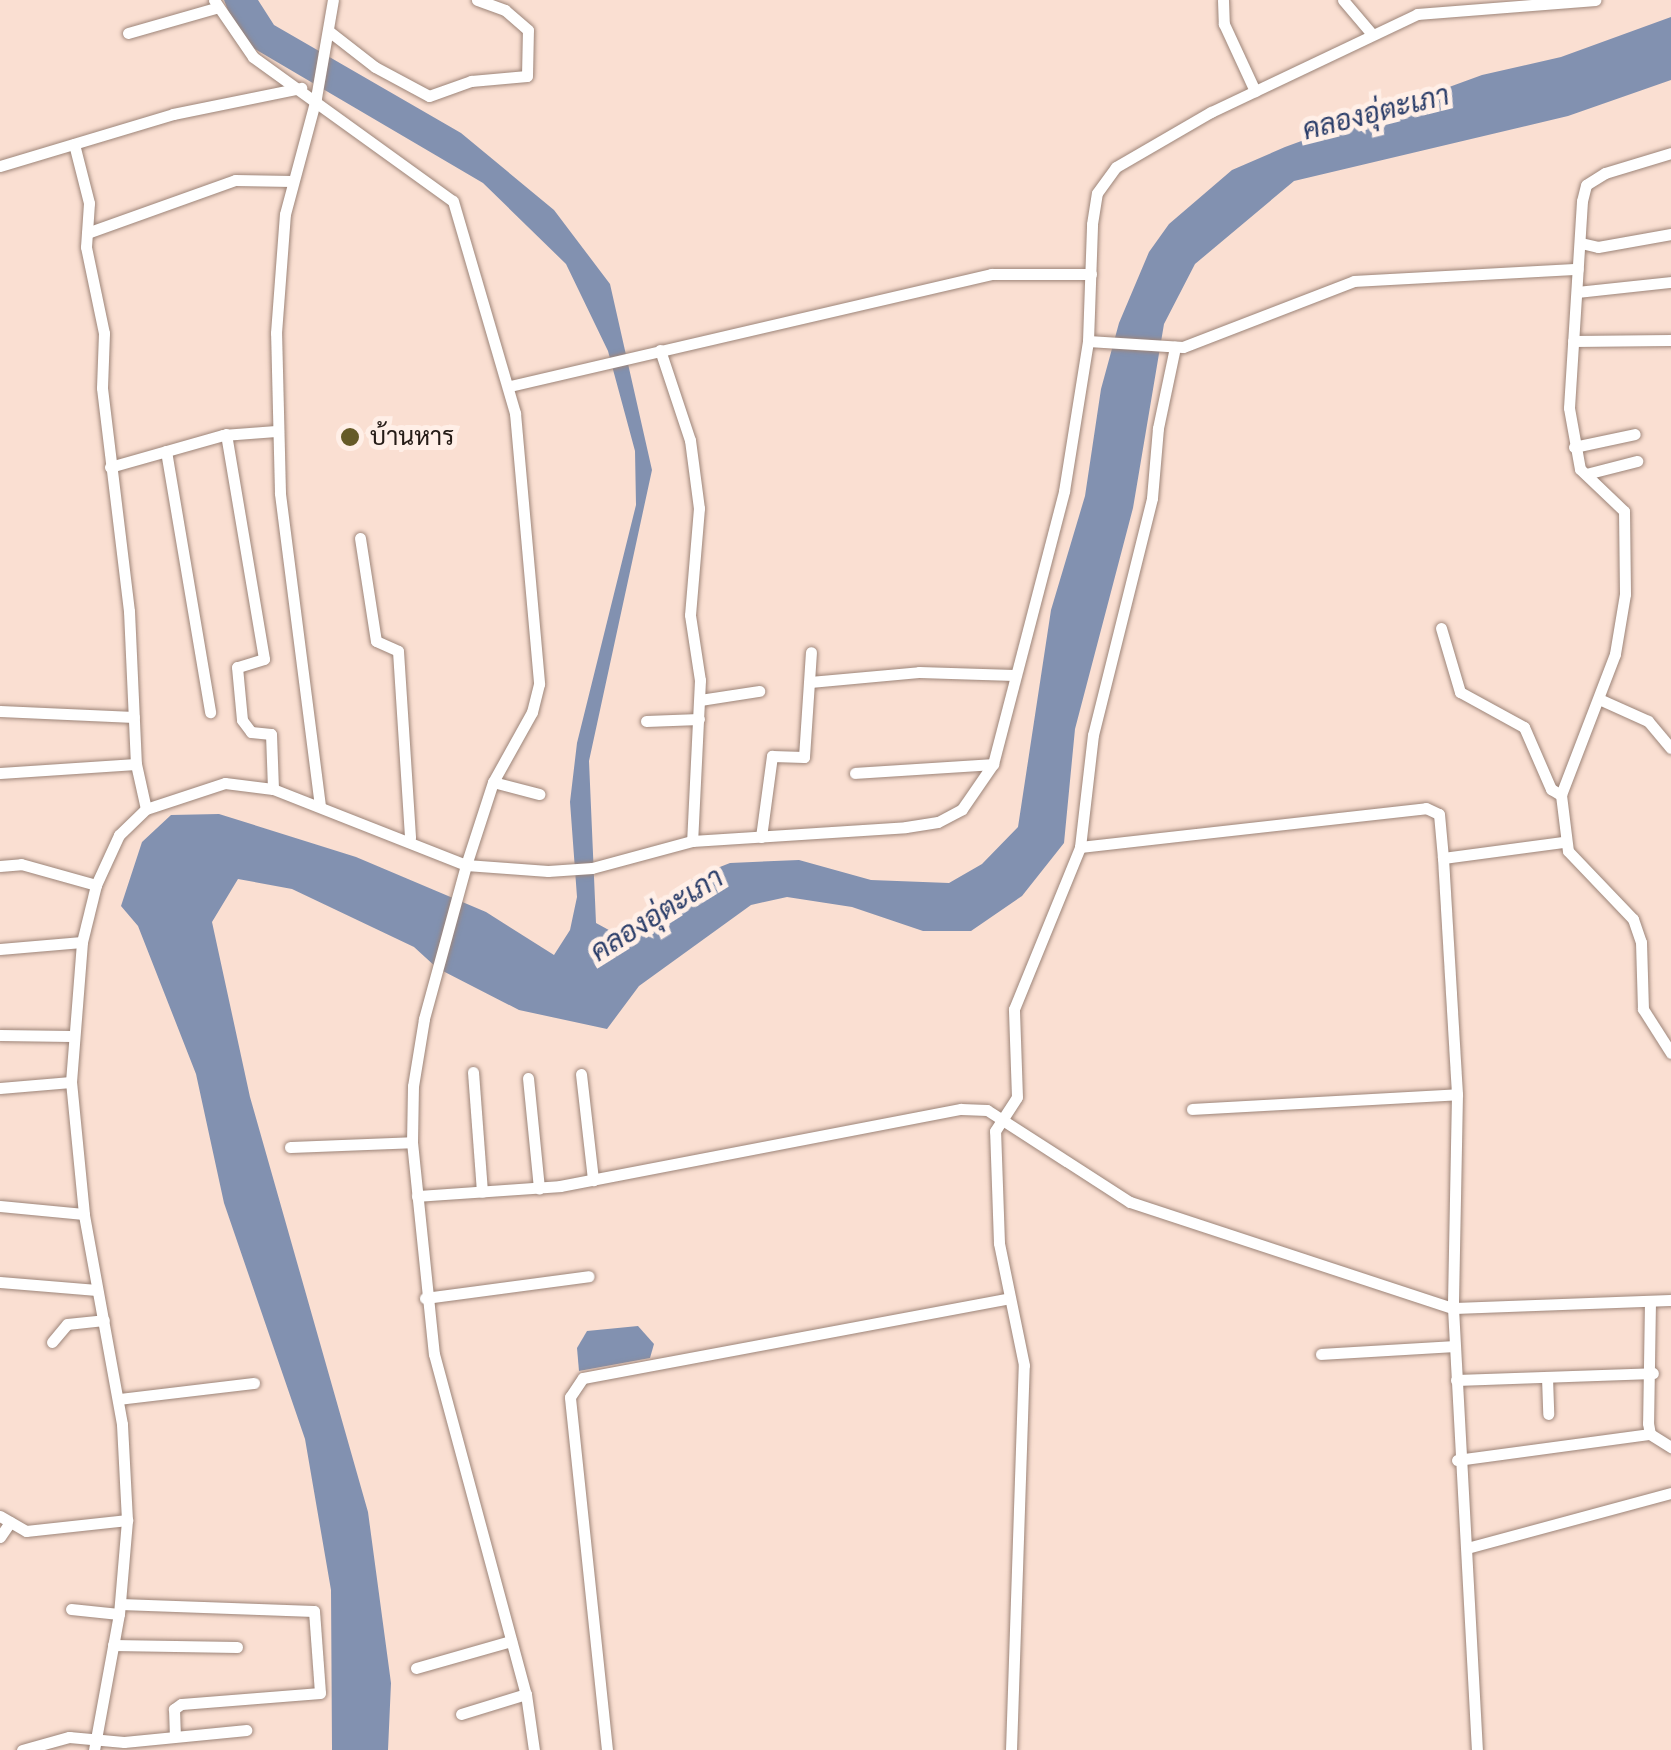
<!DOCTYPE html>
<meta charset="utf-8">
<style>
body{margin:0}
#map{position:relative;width:1671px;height:1750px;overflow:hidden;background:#fadfd2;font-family:Rubik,Sarabun,sans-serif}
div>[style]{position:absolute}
.water>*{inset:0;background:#8291b0}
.roads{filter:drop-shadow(0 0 2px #9d8579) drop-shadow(0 0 2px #9d8579)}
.minor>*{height:11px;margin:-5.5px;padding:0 5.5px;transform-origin:5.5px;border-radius:5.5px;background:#fff}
.dots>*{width:28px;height:28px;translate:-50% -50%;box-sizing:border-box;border:5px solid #ffefe7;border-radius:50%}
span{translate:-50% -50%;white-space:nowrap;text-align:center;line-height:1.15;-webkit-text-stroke:10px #ffefe7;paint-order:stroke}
.poi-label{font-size:25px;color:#251c17}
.left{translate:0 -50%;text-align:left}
.water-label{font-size:28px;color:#2a3d69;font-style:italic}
</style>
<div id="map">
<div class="water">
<div style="clip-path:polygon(224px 0,258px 0,274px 25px,461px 133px,554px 210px,610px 284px,652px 470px,589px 761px,596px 923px,618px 935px,697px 876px,730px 863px,799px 860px,871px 880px,949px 883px,982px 864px,1018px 827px,1051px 610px,1085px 496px,1101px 389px,1119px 323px,1149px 252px,1169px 224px,1232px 170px,1285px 147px,1482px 75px,1561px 57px,1671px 17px,1671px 80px,1568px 116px,1294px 181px,1195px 264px,1164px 324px,1133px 508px,1075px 729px,1064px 843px,1022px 896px,971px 931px,923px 931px,852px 907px,787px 897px,751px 905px,639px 986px,607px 1029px,519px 1010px,437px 968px,414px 947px,292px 889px,238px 879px,212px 922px,250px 1097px,368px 1512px,391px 1683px,388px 1750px,332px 1750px,331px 1590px,305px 1439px,224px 1203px,196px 1074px,138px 926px,121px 906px,142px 842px,171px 815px,219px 814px,356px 857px,486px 912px,554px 955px,570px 930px,577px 897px,570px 802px,577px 743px,636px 505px,635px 451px,608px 351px,566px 264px,483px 183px,253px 48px,234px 26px)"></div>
<div style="clip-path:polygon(638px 1326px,654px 1344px,650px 1358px,579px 1371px,577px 1348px,587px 1331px)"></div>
</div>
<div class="roads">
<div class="minor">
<div style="left:214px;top:0;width:69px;rotate:55.6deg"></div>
<div style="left:253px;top:57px;width:246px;rotate:35.8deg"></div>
<div style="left:453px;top:201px;width:221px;rotate:73.7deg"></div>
<div style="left:515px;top:413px;width:272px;rotate:84.9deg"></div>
<div style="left:539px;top:684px;width:29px;rotate:104deg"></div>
<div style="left:532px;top:712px;width:80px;rotate:119.1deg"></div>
<div style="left:493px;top:782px;width:87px;rotate:108deg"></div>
<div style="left:466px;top:865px;width:82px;rotate:4.2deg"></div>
<div style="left:548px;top:871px;width:44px;rotate:-3.9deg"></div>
<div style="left:592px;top:868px;width:104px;rotate:-15.1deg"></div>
<div style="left:692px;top:841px;width:214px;rotate:-3.7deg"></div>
<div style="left:906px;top:827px;width:32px;rotate:-9deg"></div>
<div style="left:938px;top:822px;width:27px;rotate:-28deg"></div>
<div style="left:962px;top:809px;width:55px;rotate:-55.4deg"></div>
<div style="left:993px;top:764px;width:282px;rotate:-75.4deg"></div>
<div style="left:1064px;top:491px;width:152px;rotate:-80.9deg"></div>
<div style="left:1088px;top:341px;width:117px;rotate:-88deg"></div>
<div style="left:1092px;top:224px;width:31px;rotate:-81deg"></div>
<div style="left:1097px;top:193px;width:32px;rotate:-54deg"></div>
<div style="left:1116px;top:167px;width:110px;rotate:-30.1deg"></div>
<div style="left:1211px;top:112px;width:228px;rotate:-25.4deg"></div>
<div style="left:1417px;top:14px;width:179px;rotate:-4.5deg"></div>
<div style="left:1223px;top:0;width:24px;rotate:88deg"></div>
<div style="left:1224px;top:24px;width:74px;rotate:65.2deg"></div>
<div style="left:1343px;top:0;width:43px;rotate:49.7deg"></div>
<div style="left:330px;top:32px;width:57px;rotate:37.9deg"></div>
<div style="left:375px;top:67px;width:61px;rotate:28.2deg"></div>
<div style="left:429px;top:96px;width:45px;rotate:-19.7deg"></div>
<div style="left:471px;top:81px;width:56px;rotate:-5.1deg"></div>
<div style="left:527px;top:76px;width:46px;rotate:-88.8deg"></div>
<div style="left:528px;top:30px;width:30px;rotate:-139deg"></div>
<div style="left:505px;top:10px;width:30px;rotate:-160deg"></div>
<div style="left:128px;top:33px;width:91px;rotate:-16deg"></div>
<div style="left:74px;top:144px;width:61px;rotate:75.7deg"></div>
<div style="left:89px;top:203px;width:44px;rotate:93.9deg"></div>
<div style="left:86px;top:247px;width:88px;rotate:78.2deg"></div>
<div style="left:104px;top:333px;width:55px;rotate:92.1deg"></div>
<div style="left:102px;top:388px;width:225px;rotate:83.1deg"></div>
<div style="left:129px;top:611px;width:153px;rotate:87.4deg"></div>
<div style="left:136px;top:764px;width:46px;rotate:77.5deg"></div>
<div style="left:1671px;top:153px;width:69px;rotate:163.1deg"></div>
<div style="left:1605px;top:173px;width:22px;rotate:148deg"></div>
<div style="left:1586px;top:185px;width:16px;rotate:104deg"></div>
<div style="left:1582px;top:201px;width:207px;rotate:93.6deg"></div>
<div style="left:1569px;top:408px;width:62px;rotate:79.8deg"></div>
<div style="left:1580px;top:469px;width:61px;rotate:43.7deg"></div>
<div style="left:1624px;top:511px;width:83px;rotate:89.3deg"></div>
<div style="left:1625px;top:594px;width:61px;rotate:99.5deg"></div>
<div style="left:1615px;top:654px;width:151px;rotate:111deg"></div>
<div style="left:1561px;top:795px;width:56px;rotate:82.9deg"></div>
<div style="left:1568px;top:851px;width:94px;rotate:46.3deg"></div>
<div style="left:1633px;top:919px;width:24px;rotate:71deg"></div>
<div style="left:1641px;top:942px;width:67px;rotate:88.3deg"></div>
<div style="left:1643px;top:1009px;width:52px;rotate:57.5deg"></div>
<div style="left:0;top:166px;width:181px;rotate:-16.7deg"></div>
<div style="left:173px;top:114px;width:131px;rotate:-11.5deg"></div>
<div style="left:87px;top:233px;width:157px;rotate:-19.7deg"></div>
<div style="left:235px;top:180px;width:57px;rotate:1deg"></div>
<div style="left:1581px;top:243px;width:17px;rotate:13deg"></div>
<div style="left:1598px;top:247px;width:74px;rotate:-10.1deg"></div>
<div style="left:1577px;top:292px;width:95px;rotate:-6.1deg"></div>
<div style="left:1088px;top:341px;width:95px;rotate:3.6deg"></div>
<div style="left:1183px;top:347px;width:183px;rotate:-21.1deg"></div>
<div style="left:1354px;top:281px;width:224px;rotate:-3.1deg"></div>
<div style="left:1573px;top:341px;width:98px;rotate:-0.6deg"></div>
<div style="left:660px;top:350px;width:95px;rotate:71.6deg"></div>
<div style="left:690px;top:440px;width:69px;rotate:82.5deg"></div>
<div style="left:699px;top:508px;width:107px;rotate:94.8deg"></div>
<div style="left:690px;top:615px;width:66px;rotate:81.3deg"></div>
<div style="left:700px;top:680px;width:161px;rotate:92.8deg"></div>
<div style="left:510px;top:386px;width:494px;rotate:-13.1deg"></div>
<div style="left:991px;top:274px;width:100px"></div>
<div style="left:226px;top:434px;width:228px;rotate:80.4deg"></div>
<div style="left:264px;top:659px;width:28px;rotate:163deg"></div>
<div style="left:237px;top:667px;width:53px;rotate:84.6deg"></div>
<div style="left:242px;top:720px;width:15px;rotate:53deg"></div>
<div style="left:251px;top:732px;width:20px;rotate:6deg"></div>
<div style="left:271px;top:734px;width:55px;rotate:87.9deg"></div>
<div style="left:1574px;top:447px;width:62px;rotate:-12deg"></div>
<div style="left:166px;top:451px;width:265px;rotate:80.4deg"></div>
<div style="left:110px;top:467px;width:117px;rotate:-15.8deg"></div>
<div style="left:223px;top:435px;width:53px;rotate:-4.3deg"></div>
<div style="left:1586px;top:474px;width:53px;rotate:-14.3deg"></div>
<div style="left:360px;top:538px;width:104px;rotate:81.2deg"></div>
<div style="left:376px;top:641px;width:24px;rotate:24deg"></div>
<div style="left:398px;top:651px;width:187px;rotate:86.3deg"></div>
<div style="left:1441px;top:628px;width:67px;rotate:73.5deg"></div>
<div style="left:1460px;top:692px;width:73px;rotate:28.7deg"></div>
<div style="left:1524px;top:727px;width:68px;rotate:66.5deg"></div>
<div style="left:1551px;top:789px;width:12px;rotate:31deg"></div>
<div style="left:810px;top:682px;width:109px;rotate:-5.2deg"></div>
<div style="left:919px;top:672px;width:95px;rotate:1.8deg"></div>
<div style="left:1599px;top:699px;width:54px;rotate:24.2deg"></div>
<div style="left:1648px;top:721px;width:35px;rotate:50deg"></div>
<div style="left:700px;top:700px;width:60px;rotate:-8.7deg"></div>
<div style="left:0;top:711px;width:134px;rotate:2.6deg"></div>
<div style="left:646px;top:721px;width:53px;rotate:-2.2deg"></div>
<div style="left:0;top:773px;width:136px;rotate:-3.8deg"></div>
<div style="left:855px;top:773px;width:138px;rotate:-3.7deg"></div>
<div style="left:493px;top:782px;width:48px;rotate:14.6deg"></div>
<div style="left:320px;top:806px;width:316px;rotate:-97.3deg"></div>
<div style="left:280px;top:493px;width:160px;rotate:-91.4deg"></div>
<div style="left:276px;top:333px;width:119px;rotate:-85.7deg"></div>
<div style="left:285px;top:214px;width:120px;rotate:-75deg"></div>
<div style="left:316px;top:98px;width:99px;rotate:-80.2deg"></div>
<div style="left:761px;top:837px;width:82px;rotate:-82.3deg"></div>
<div style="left:772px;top:756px;width:32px;rotate:2deg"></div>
<div style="left:804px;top:757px;width:105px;rotate:-86.2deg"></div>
<div style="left:1080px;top:847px;width:348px;rotate:-6.4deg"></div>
<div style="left:1426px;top:808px;width:14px;rotate:25deg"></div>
<div style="left:1439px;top:814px;width:44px;rotate:84.8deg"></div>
<div style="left:0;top:866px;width:21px;rotate:-5deg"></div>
<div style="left:21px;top:864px;width:78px;rotate:15.6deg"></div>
<div style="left:0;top:949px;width:82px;rotate:-4.9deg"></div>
<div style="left:0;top:1035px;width:71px;rotate:0.8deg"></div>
<div style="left:473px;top:1072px;width:120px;rotate:85.7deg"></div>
<div style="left:581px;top:1074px;width:107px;rotate:83.5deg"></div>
<div style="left:528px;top:1078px;width:111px;rotate:84.3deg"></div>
<div style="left:0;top:1088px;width:71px;rotate:-4.8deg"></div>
<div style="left:1457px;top:1094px;width:236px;rotate:-93.4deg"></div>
<div style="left:1443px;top:858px;width:121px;rotate:-7.6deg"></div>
<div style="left:1192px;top:1109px;width:265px;rotate:-3.2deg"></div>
<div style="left:1457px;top:1094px;width:214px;rotate:91.1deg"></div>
<div style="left:1453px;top:1308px;width:443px;rotate:86.9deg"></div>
<div style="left:290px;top:1147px;width:122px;rotate:-2.3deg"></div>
<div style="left:417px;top:1196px;width:143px;rotate:-4deg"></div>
<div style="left:560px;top:1186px;width:408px;rotate:-10.9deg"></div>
<div style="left:961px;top:1109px;width:26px;rotate:2deg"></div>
<div style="left:987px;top:1110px;width:170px;rotate:32.8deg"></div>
<div style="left:1130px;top:1202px;width:340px;rotate:18.2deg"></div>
<div style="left:1453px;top:1308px;width:218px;rotate:-2.1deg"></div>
<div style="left:0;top:1206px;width:84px;rotate:5.4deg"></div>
<div style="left:0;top:1282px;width:97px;rotate:4.7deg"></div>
<div style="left:425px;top:1298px;width:165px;rotate:-7.6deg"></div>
<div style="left:1650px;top:1301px;width:122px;rotate:90.9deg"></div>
<div style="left:1648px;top:1423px;width:11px;rotate:80deg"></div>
<div style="left:1650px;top:1434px;width:25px;rotate:32deg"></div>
<div style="left:52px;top:1342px;width:23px;rotate:-50deg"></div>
<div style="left:67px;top:1324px;width:37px;rotate:-6deg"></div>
<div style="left:1321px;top:1354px;width:133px;rotate:-3.4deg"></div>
<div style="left:1547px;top:1377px;width:37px;rotate:88deg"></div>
<div style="left:1456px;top:1380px;width:197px;rotate:-2deg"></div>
<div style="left:119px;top:1399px;width:136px;rotate:-6.8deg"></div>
<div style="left:1457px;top:1460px;width:195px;rotate:-7.7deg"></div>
<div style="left:0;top:1516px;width:30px;rotate:30deg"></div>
<div style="left:26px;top:1531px;width:102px;rotate:-6.2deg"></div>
<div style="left:0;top:1537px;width:18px;rotate:-56deg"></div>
<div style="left:1467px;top:1548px;width:211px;rotate:-15.1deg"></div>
<div style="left:120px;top:1604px;width:194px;rotate:2.1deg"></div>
<div style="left:314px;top:1611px;width:82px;rotate:85.8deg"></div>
<div style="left:320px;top:1693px;width:139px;rotate:175.5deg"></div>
<div style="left:181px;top:1704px;width:9px;rotate:144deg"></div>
<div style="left:174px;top:1709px;width:25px;rotate:88deg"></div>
<div style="left:71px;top:1609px;width:48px;rotate:5.9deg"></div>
<div style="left:113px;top:1645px;width:124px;rotate:0.9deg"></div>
<div style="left:416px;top:1668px;width:99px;rotate:-15.9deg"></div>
<div style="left:461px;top:1714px;width:68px;rotate:-17.1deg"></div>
<div style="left:22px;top:1750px;width:49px;rotate:-15.5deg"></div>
<div style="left:69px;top:1737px;width:55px;rotate:5.2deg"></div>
<div style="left:124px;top:1742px;width:123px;rotate:-5.6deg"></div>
<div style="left:94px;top:1750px;width:138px;rotate:-79.6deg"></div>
<div style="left:119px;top:1614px;width:94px;rotate:-85.1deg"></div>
<div style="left:127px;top:1520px;width:96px;rotate:-93deg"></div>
<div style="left:122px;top:1424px;width:213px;rotate:-100.3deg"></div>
<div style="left:84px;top:1214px;width:133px;rotate:-95.6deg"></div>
<div style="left:71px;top:1082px;width:140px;rotate:-85.5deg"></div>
<div style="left:82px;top:942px;width:59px;rotate:-76.2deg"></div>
<div style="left:96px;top:885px;width:55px;rotate:-65.3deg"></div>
<div style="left:119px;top:835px;width:37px;rotate:-44deg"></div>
<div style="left:146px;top:809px;width:83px;rotate:-18.2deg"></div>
<div style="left:225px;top:783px;width:48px;rotate:7.1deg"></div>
<div style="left:273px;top:789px;width:207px;rotate:21.5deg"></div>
<div style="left:466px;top:865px;width:160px;rotate:105.3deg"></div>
<div style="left:424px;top:1019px;width:68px;rotate:99.3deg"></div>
<div style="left:413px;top:1086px;width:56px;rotate:91deg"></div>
<div style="left:412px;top:1142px;width:213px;rotate:84.1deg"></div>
<div style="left:434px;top:1354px;width:352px;rotate:74.9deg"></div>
<div style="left:526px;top:1694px;width:57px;rotate:81.9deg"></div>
<div style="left:607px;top:1750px;width:355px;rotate:-96deg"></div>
<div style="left:570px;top:1397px;width:23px;rotate:-56deg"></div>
<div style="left:583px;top:1378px;width:433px;rotate:-10.6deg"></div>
<div style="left:1011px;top:1750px;width:385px;rotate:-88.1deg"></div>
<div style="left:1024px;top:1365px;width:125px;rotate:-101.6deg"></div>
<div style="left:999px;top:1243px;width:112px;rotate:-92deg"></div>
<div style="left:995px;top:1131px;width:40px;rotate:-57.1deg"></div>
<div style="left:1017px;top:1097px;width:88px;rotate:-92deg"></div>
<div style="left:1014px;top:1009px;width:175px;rotate:-67.8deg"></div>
<div style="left:1080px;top:847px;width:113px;rotate:-83.4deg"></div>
<div style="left:1093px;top:735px;width:244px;rotate:-76deg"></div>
<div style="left:1152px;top:498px;width:70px;rotate:-85.1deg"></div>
<div style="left:1158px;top:428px;width:83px;rotate:-78.1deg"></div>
</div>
</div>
<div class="dots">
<div style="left:350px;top:437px;background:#655a27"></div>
</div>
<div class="poi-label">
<span class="left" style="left:370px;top:437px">บ้านหาร</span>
</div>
<div class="water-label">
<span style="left:1376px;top:113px;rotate:-14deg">คลองอุ่ตะเภา</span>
<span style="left:657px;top:915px;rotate:-32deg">คลองอุ่ตะเภา</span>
</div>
</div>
